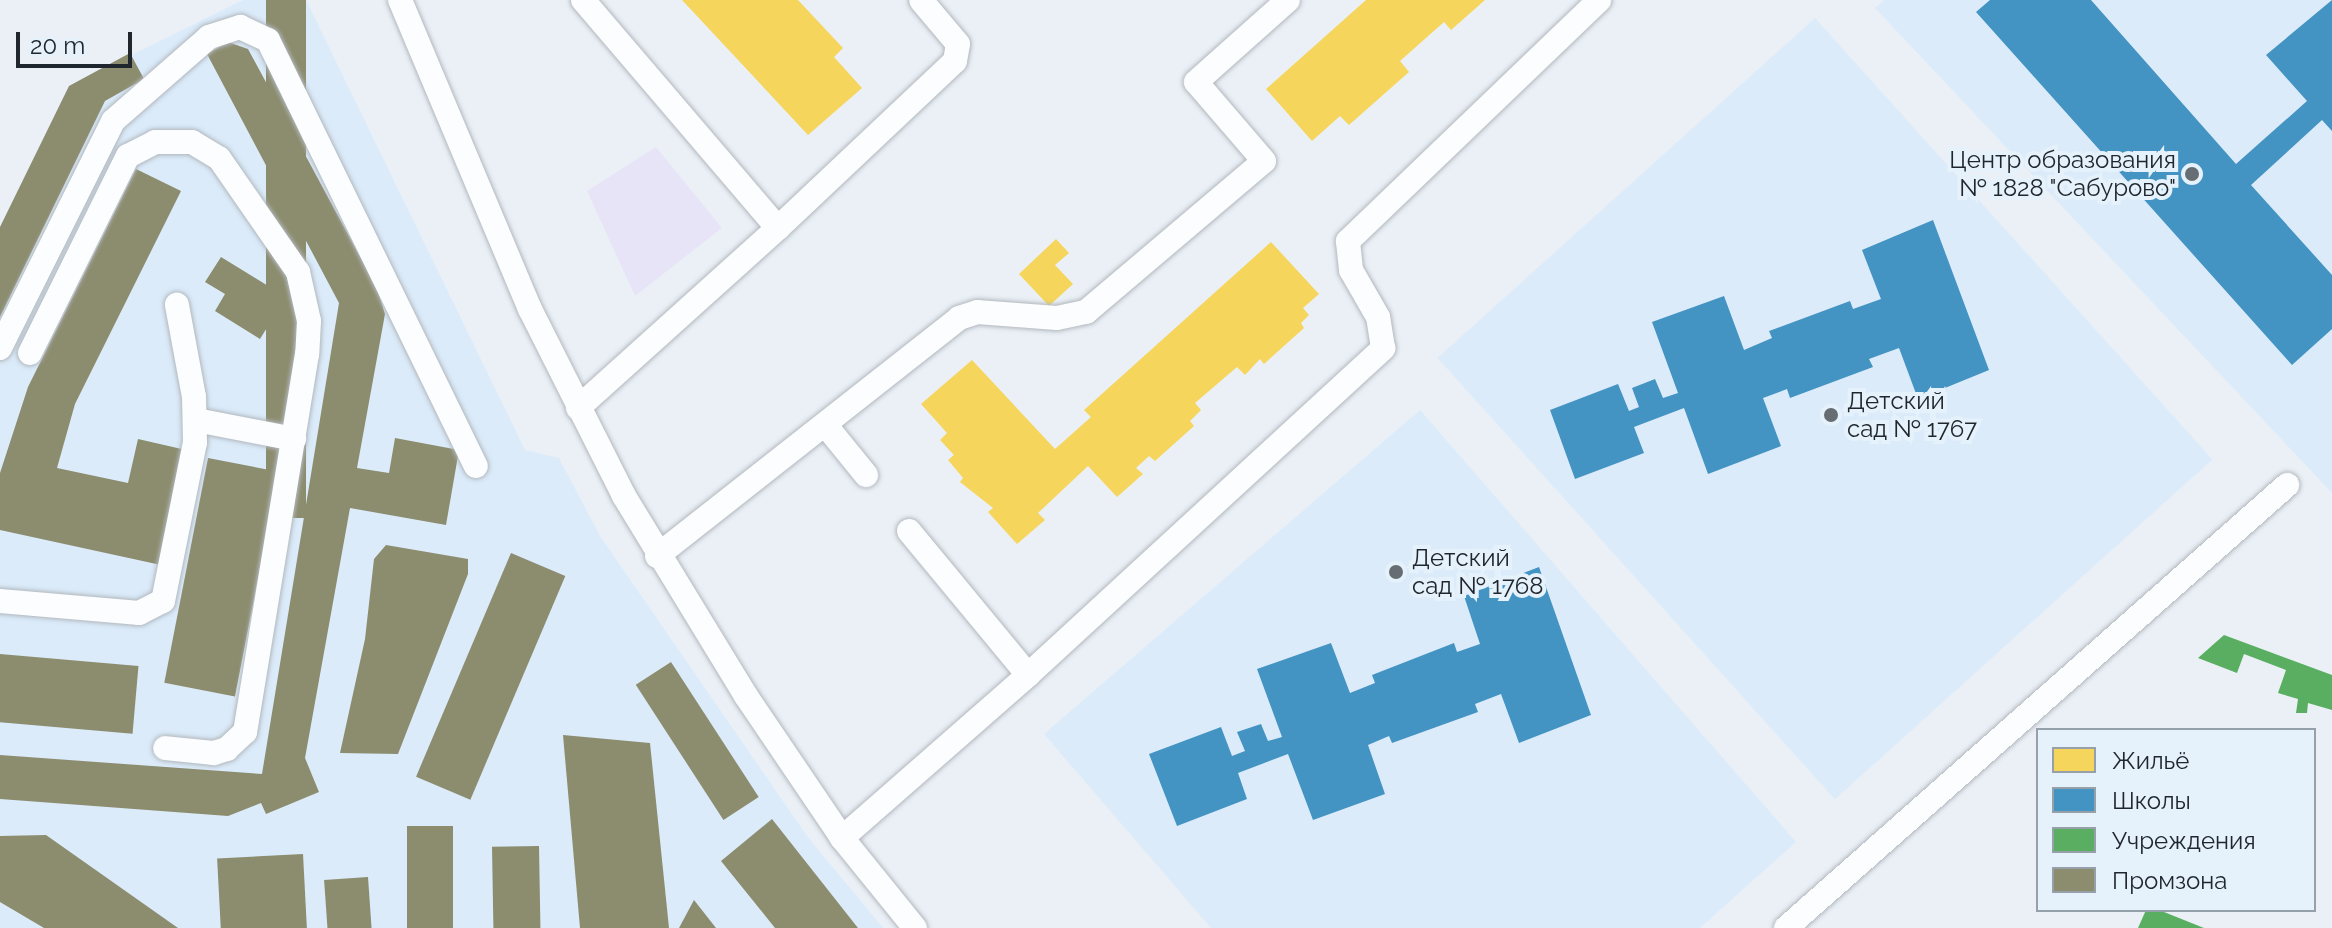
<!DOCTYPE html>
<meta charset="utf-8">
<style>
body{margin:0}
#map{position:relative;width:2332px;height:928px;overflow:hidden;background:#eaf0f6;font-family:Raleway,sans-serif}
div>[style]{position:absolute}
.built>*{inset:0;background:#dbebfa;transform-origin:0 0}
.green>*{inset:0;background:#e8e4f8}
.homes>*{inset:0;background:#f6d55c}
.schools>*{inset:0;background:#4393c3}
.public>*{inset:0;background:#5aae61}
.industry>*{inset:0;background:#8c8c6e;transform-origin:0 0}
.roads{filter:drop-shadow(0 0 2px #b2b8be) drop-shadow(0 0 2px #b2b8be)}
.lane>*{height:24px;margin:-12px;padding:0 12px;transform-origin:12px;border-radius:12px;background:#fcfdfe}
.dots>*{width:22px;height:22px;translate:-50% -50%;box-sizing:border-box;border:4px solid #e5f1fb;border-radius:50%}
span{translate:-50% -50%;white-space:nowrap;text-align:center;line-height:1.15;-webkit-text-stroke:8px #e5f1fb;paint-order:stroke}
.poi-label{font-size:24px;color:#1f262d}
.right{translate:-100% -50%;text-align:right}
.left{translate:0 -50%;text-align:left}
.legend{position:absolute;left:2036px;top:728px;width:280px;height:184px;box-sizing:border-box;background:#e5f1fb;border:2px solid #96a0a9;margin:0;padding:10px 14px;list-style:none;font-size:24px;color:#1f262d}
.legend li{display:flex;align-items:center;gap:16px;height:40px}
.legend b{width:40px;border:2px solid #96a0a9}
.scale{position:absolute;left:16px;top:32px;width:116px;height:36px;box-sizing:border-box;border:4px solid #1f262d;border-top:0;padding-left:10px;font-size:24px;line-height:28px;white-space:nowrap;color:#1f262d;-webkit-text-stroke:6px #e5f1fb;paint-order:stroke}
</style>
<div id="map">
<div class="built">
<div style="clip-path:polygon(243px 0,306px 0,525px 450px,559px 458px,600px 536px,807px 836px,883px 928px,0 928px,0 227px,69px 86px)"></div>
<div style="clip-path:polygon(1884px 0,2332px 0,2332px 493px,1875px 8px)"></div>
<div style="left:1815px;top:18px;width:594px;height:508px;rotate:48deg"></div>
<div style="clip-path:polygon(1420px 410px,1796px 842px,1700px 928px,1211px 928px,1044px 734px)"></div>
</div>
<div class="green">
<div style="clip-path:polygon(656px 147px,722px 228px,635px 296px,587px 191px)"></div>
</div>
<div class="homes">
<div style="clip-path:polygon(682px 0,798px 0,843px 48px,834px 57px,862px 88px,808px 135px)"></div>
<div style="clip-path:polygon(1366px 0,1485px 0,1451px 30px,1444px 22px,1400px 61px,1409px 72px,1349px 125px,1340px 116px,1312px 141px,1266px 89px)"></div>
<div style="clip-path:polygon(1056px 239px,1069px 253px,1055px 265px,1073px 284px,1049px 306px,1019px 274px)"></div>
<div style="clip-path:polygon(1271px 242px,1319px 294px,1303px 308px,1309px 315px,1301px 323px,1304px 328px,1264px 364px,1260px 359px,1245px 375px,1237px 367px,1195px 403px,1201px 410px,1190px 421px,1194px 426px,1155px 461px,1149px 456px,1136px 468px,1143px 474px,1117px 497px,1088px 466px,1038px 513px,1045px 520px,1017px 544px,988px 512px,993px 508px,960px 482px,963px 478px,948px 460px,954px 455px,940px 440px,947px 433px,921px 404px,972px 360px,1055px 449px,1091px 417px,1084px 410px)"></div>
</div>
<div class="schools">
<div style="clip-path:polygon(1990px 0,2091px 0,2236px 164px,2307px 101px,2266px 55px,2332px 0,2332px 131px,2322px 120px,2251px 185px,2332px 275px,2332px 329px,2292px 365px,1976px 12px)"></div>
<div style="clip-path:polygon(1933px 220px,1989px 370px,1918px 399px,1899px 348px,1869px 359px,1873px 367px,1790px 398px,1787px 389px,1763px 398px,1781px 446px,1708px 474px,1684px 408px,1634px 427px,1644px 453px,1575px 479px,1550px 410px,1618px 384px,1629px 411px,1639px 407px,1632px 388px,1655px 379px,1663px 398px,1678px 393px,1652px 322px,1724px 296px,1744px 350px,1772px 338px,1769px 331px,1850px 301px,1853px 309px,1881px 299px,1862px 250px)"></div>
<div style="clip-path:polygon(1539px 567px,1591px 715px,1519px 743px,1501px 694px,1475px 704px,1478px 712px,1392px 743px,1389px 736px,1368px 745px,1385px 794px,1313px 820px,1288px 754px,1238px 773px,1247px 799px,1177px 826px,1149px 754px,1221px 727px,1232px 756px,1245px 751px,1237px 732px,1261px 724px,1268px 741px,1282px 737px,1257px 669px,1331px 643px,1350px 693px,1375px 683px,1372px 675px,1454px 643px,1457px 652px,1480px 644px,1464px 596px)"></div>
</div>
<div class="public">
<div style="clip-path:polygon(2224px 635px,2332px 675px,2332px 710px,2308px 703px,2307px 713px,2296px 713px,2298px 699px,2278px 693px,2286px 670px,2244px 654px,2237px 673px,2198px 658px)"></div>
<div style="clip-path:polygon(2146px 910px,2159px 910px,2204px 928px,2138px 928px)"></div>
</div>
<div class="industry">
<div style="left:266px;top:0;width:40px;height:518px"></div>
<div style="clip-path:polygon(228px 42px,248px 49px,377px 288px,385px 314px,357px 468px,389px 473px,395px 438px,459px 450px,446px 525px,350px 508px,305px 758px,319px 792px,266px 814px,261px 803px,228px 816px,0 799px,0 755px,262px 774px,339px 303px,207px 54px)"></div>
<div style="clip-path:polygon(130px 53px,144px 79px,105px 101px,0 317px,0 227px,69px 86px)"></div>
<div style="clip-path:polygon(136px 169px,181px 191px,75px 404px,57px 468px,128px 483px,138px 439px,186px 450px,161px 565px,0 530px,0 473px,28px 387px)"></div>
<div style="clip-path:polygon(221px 257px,286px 297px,260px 339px,215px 311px,225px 294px,205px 282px)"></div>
<div style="left:208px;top:458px;width:72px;height:229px;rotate:11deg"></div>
<div style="clip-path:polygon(386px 545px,468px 559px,468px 574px,398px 754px,340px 753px,365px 639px,374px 559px)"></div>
<div style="left:511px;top:553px;width:59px;height:243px;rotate:23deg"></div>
<div style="left:0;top:654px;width:139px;height:68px;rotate:5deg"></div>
<div style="left:671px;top:662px;width:161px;height:42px;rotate:57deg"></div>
<div style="clip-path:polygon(563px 735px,650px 743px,669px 928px,580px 928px)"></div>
<div style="clip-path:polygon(772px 819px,858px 928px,775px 928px,721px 861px)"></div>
<div style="left:407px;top:826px;width:46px;height:102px"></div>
<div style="clip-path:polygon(46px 835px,178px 928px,44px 928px,0 902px,0 836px)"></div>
<div style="left:539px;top:846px;width:82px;height:47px;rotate:89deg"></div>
<div style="left:303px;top:854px;width:74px;height:86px;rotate:87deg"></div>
<div style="left:368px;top:877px;width:51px;height:44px;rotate:86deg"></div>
<div style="clip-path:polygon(694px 900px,716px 928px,679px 928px)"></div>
</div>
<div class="roads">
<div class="lane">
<div style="left:400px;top:0;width:335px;rotate:67.2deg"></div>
<div style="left:530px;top:309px;width:209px;rotate:63.3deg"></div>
<div style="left:624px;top:496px;width:234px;rotate:58.6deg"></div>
<div style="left:746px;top:696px;width:171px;rotate:55.9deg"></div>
<div style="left:842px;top:838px;width:116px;rotate:51deg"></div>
<div style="left:583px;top:0;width:300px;rotate:49.5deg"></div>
<div style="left:778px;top:228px;width:243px;rotate:-43.3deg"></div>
<div style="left:955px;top:61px;width:17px;rotate:-80deg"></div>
<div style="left:958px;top:44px;width:57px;rotate:-130.1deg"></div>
<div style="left:0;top:348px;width:254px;rotate:-63.5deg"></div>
<div style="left:113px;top:121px;width:128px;rotate:-41.2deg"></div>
<div style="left:209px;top:37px;width:33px;rotate:-18deg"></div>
<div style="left:240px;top:27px;width:31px;rotate:25deg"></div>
<div style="left:268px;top:40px;width:474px;rotate:64deg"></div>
<div style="left:30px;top:353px;width:220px;rotate:-63.6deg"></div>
<div style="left:128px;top:156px;width:30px;rotate:-27deg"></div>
<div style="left:155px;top:142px;width:37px"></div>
<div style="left:192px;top:142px;width:31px;rotate:31deg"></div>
<div style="left:219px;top:158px;width:139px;rotate:55.3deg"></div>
<div style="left:298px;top:272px;width:50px;rotate:77.3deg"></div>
<div style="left:309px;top:321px;width:33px;rotate:93deg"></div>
<div style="left:307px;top:354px;width:383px;rotate:99.3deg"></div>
<div style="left:245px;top:732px;width:25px;rotate:137deg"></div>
<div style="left:227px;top:749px;width:14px;rotate:163deg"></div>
<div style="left:214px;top:753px;width:49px;rotate:-174.2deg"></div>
<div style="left:578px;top:408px;width:269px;rotate:-42deg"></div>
<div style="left:196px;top:420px;width:100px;rotate:11deg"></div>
<div style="left:827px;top:427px;width:62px;rotate:50.9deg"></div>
<div style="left:909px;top:531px;width:187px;rotate:50.4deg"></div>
<div style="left:657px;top:556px;width:385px;rotate:-38.2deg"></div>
<div style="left:959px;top:318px;width:19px;rotate:-18deg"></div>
<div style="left:977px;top:312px;width:80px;rotate:4.3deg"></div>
<div style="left:1057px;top:318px;width:30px;rotate:-12deg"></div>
<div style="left:1086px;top:312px;width:233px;rotate:-40.3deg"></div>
<div style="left:1264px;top:161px;width:104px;rotate:-130.7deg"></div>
<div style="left:1196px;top:82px;width:123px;rotate:-41.7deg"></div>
<div style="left:0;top:601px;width:140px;rotate:4.9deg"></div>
<div style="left:139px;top:613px;width:27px;rotate:-27deg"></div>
<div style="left:163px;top:601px;width:161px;rotate:-78.6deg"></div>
<div style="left:195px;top:443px;width:46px;rotate:-91.2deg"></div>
<div style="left:194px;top:397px;width:94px;rotate:-100.5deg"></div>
<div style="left:842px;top:838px;width:247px;rotate:-41.2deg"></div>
<div style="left:1028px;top:675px;width:483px;rotate:-42.6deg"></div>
<div style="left:1383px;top:348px;width:31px;rotate:-99deg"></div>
<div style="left:1378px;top:317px;width:54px;rotate:-119.9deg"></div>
<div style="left:1351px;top:270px;width:29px;rotate:-96deg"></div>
<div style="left:1348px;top:241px;width:348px;rotate:-43.8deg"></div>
<div style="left:1786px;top:928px;width:669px;rotate:-41.48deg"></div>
</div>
</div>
<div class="dots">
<div style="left:2192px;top:174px;background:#666d73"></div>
<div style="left:1831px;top:415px;background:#666d73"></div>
<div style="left:1396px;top:572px;background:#666d73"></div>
</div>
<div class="poi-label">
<span class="right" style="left:2176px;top:174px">Центр образования<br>№ 1828 "Сабурово"</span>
<span class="left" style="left:1847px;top:415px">Детский<br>сад № 1767</span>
<span class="left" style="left:1412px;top:572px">Детский<br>сад № 1768</span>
</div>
<ul class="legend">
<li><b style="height:22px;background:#f6d55c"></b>Жильё</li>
<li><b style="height:22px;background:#4393c3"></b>Школы</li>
<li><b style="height:22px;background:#5aae61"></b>Учреждения</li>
<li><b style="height:22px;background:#8c8c6e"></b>Промзона</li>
</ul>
<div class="scale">20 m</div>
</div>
